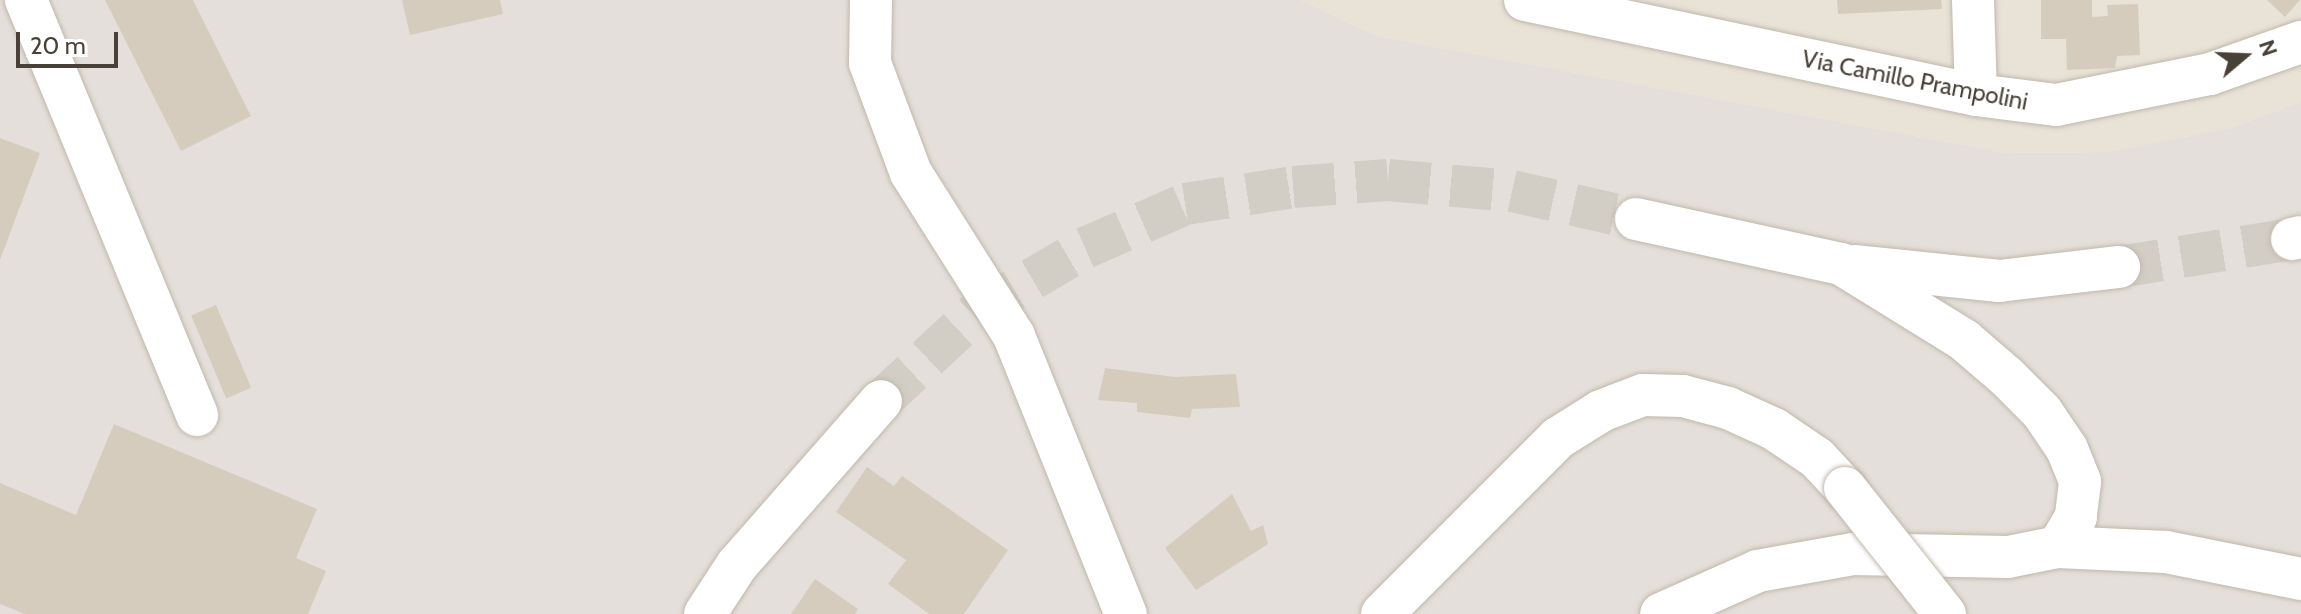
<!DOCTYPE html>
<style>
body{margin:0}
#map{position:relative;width:2301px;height:614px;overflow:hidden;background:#f4f0e9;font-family:Cabin,sans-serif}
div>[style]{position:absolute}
.residential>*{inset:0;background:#e8e2d7}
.industrial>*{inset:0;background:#e4dfda}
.building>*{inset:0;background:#d6ccbe;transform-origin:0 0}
.minor-tunnel>*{height:42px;margin-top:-21px;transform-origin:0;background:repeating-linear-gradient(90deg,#d2cdc5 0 42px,transparent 0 63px)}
.roads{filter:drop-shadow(0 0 2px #c0b8ab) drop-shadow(0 0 2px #c0b8ab)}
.minor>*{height:42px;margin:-21px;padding:0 21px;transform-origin:21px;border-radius:21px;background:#fff}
.bridges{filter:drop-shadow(0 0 2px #c0b8ab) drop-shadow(0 0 2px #c0b8ab)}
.minor-bridge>*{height:42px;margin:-21px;padding:0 21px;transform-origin:21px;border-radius:21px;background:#fff}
span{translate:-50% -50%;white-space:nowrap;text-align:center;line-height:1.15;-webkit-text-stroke:8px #fff;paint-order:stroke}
.street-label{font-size:24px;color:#484137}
.north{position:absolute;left:2205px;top:16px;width:80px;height:80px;-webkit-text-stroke:6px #fff;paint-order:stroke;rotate:71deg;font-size:22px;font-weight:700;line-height:32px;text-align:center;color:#484137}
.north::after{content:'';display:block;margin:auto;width:28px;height:36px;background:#484137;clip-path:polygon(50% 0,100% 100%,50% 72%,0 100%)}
.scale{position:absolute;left:16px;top:32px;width:102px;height:36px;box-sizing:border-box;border:4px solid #484137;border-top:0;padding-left:10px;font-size:24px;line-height:28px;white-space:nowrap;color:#484137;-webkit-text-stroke:6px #fff;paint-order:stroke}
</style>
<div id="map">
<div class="residential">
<div style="clip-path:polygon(1301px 0,2301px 0,2301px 102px,2230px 128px,2108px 152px,2007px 153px,1377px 36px)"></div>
</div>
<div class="industrial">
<div style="clip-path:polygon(0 0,1301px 0,1377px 36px,2007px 153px,2108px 152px,2230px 128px,2301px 102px,2301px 614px,0 614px)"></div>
</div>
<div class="building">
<div style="clip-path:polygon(105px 0,193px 0,251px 116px,181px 151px)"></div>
<div style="clip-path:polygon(402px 0,500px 0,503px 14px,410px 35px)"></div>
<div style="clip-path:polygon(1837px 0,1941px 0,1942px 9px,1838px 14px)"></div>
<div style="clip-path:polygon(2041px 0,2092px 0,2092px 17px,2108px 16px,2107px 5px,2138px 4px,2140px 55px,2117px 56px,2115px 68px,2067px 70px,2066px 39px,2041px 39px)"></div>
<div style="clip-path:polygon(2267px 0,2300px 0,2285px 17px)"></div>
<div style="clip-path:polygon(0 138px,40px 153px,0 260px)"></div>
<div style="left:216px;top:305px;width:90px;height:27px;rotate:67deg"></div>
<div style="clip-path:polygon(1105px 368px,1175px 377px,1236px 374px,1240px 407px,1192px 409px,1190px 418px,1137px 412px,1137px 403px,1098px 400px)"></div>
<div style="clip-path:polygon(114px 424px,317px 509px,296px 558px,326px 571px,308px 614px,25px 614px,0 604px,0 483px,76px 515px)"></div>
<div style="clip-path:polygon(867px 467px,894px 486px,902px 476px,1008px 550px,964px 614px,929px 614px,888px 584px,906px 560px,836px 512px)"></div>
<div style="clip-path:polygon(1232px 494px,1251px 531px,1263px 525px,1268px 544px,1196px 590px,1165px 548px)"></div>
<div style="clip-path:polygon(815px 579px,858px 609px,855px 614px,791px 614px)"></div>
</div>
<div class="minor-tunnel">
<div style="left:2119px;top:267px;width:175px;rotate:-9.2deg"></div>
<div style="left:881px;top:401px;width:132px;rotate:-42.9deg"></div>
<div style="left:978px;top:311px;width:124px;rotate:-30.5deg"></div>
<div style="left:1085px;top:248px;width:109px;rotate:-23.7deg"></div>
<div style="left:1185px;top:204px;width:109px;rotate:-8.9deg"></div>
<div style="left:1293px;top:187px;width:95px;rotate:-4.2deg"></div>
<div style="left:1388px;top:180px;width:124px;rotate:5.1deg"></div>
<div style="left:1512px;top:191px;width:127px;rotate:12.7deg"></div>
</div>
<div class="roads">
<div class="minor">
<div style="left:26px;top:0;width:449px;rotate:67.6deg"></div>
<div style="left:871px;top:0;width:63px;rotate:90.9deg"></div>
<div style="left:870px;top:63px;width:117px;rotate:69.6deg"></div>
<div style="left:911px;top:173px;width:193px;rotate:57.7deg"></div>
<div style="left:1014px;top:336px;width:300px;rotate:68.1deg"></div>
<div style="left:1525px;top:0;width:461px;rotate:11.9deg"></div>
<div style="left:1976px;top:95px;width:81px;rotate:7.1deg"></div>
<div style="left:2056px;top:105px;width:157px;rotate:-11.4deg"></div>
<div style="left:2210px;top:74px;width:96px;rotate:-19.4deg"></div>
<div style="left:1973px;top:0;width:95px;rotate:88.2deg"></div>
<div style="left:1636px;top:219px;width:210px;rotate:12.4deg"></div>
<div style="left:1841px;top:264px;width:145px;rotate:31.7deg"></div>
<div style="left:1964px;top:340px;width:57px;rotate:40.7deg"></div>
<div style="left:2007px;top:377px;width:49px;rotate:45deg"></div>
<div style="left:2042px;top:412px;width:45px;rotate:56deg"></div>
<div style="left:2067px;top:449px;width:35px;rotate:68deg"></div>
<div style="left:2080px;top:482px;width:35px;rotate:97deg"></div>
<div style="left:2076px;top:517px;width:35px;rotate:121deg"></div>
<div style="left:2058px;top:547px;width:51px;rotate:168.7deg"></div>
<div style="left:2008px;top:557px;width:155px;rotate:-178.9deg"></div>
<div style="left:1853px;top:554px;width:97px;rotate:169.9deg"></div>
<div style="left:1758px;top:571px;width:106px;rotate:156.1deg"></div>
<div style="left:2292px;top:239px;width:9px;rotate:-13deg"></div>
<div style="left:1854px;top:266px;width:146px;rotate:5.9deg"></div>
<div style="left:1999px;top:281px;width:121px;rotate:-6.7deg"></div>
<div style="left:2058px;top:547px;width:108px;rotate:2.7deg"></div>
<div style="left:2166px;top:552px;width:138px;rotate:11.3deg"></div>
<div style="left:705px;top:614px;width:59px;rotate:-56.9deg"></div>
<div style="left:737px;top:565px;width:218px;rotate:-48.7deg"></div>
<div style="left:1382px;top:614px;width:249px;rotate:-45deg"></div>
<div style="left:1558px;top:438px;width:51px;rotate:-32.1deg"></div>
<div style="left:1601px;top:411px;width:45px;rotate:-20.9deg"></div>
<div style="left:1643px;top:395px;width:40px;rotate:1.4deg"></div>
<div style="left:1683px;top:396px;width:47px;rotate:14.9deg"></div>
<div style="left:1728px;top:408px;width:51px;rotate:24.5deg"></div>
<div style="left:1774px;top:429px;width:52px;rotate:34deg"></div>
<div style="left:1817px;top:458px;width:41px;rotate:47deg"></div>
</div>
</div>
<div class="bridges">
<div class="minor-bridge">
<div style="left:1845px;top:488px;width:161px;rotate:51.6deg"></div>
</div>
</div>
<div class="street-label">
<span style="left:1915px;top:80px;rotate:11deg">Via Camillo Prampolini</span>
</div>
<div class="north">N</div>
<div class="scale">20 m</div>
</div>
